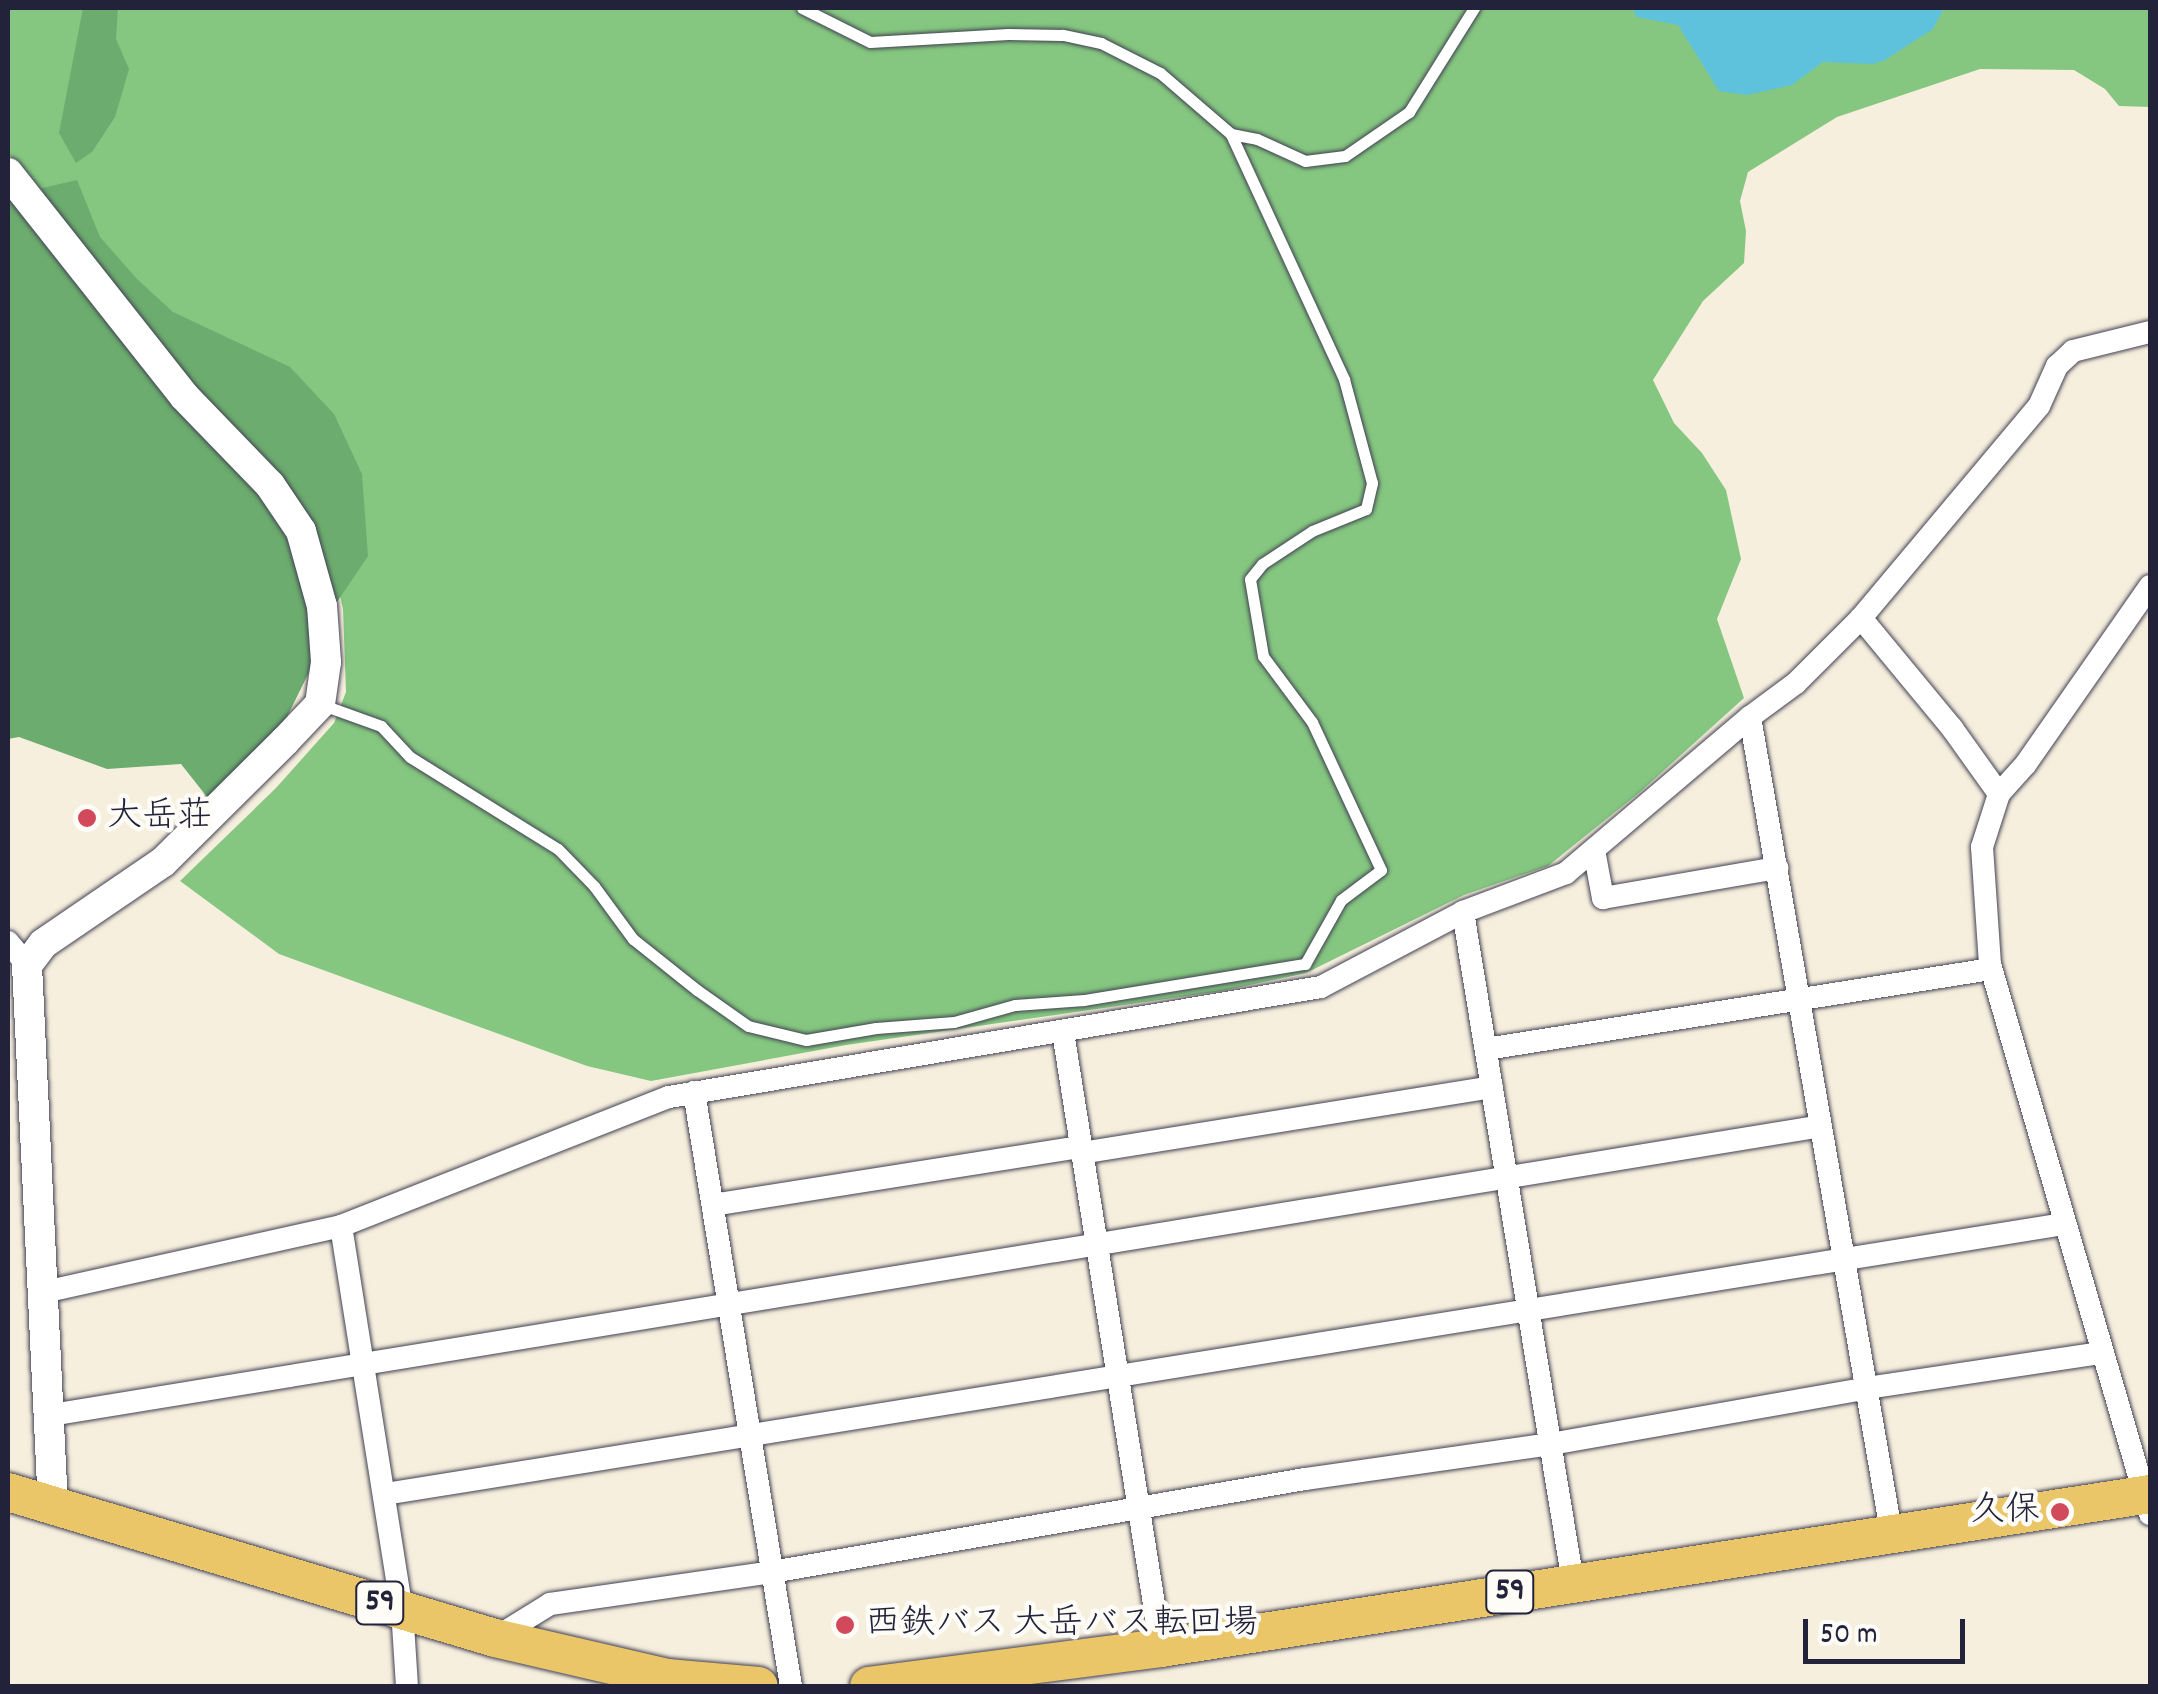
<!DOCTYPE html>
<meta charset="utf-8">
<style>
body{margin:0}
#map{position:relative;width:2158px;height:1694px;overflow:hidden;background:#f7efde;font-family:Dekko,"Klee One",sans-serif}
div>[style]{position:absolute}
.green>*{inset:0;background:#85c780}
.forest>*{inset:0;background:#6cac6e}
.water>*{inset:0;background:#5fc2dd}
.roads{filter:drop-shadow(0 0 2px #424153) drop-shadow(0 0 2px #424153)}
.service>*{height:11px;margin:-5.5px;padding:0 5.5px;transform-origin:5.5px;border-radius:5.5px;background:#fff}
.minor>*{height:22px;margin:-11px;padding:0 11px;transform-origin:11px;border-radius:11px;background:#fff}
.tertiary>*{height:30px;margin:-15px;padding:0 15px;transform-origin:15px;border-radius:15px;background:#fff}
.primary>*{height:38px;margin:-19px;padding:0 19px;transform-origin:19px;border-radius:19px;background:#ebc669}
.dots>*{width:28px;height:28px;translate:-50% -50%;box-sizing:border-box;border:5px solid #fdfcf7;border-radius:50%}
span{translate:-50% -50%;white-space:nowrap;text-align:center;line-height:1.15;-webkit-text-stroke:9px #fdfcf7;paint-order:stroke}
.shield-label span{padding:2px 8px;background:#fdfcf7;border:2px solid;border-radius:8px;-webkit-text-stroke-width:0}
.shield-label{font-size:32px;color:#22223b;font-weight:700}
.poi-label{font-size:35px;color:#22223b}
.left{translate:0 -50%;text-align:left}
.right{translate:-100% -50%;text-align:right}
.frame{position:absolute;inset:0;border:10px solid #22223b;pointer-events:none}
.scale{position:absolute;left:1803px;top:1619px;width:162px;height:45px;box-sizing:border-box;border:5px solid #22223b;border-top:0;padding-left:12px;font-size:30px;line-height:35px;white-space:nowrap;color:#22223b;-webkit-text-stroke:8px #fdfcf7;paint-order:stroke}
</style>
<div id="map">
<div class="green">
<div style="clip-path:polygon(8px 8px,2150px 8px,2150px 107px,2119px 106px,2105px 89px,2074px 70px,1980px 69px,1837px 117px,1748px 172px,1740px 201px,1746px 231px,1744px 263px,1703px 301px,1653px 380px,1674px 423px,1702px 453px,1726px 490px,1741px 559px,1717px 619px,1744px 698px,1640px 792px,1548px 866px,1464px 895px,1306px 973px,1222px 991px,846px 1045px,651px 1081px,587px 1066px,279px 954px,180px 881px,276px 788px,334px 723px,346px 692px,343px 609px,332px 561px,8px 153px)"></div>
</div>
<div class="forest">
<div style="clip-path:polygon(83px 8px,118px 8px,116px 39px,129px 69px,115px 117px,92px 152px,76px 163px,59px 133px)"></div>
<div style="clip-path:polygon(77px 180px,100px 237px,137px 279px,173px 312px,290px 367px,334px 414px,362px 474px,368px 556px,337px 602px,313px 618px,313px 664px,284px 723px,211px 802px,181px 764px,107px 769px,19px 737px,8px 739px,8px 192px,12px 195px)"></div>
</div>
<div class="water">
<div style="clip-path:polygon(1632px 8px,1944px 8px,1933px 29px,1885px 60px,1873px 64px,1823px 62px,1792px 85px,1747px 95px,1719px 91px,1678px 25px,1637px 17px)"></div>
</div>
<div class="roads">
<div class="service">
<div style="left:1231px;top:134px;width:26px;rotate:11deg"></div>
<div style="left:1257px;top:139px;width:53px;rotate:24.6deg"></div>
<div style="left:1305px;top:161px;width:40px;rotate:-7.1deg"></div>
<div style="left:1345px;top:156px;width:78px;rotate:-34.5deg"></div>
<div style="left:1409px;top:112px;width:123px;rotate:-58deg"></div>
<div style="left:320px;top:704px;width:65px;rotate:19.8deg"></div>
<div style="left:381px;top:726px;width:42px;rotate:46.9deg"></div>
<div style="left:410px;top:757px;width:174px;rotate:31.9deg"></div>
<div style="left:558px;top:849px;width:52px;rotate:45.8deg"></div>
<div style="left:594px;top:886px;width:66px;rotate:53.7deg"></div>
<div style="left:633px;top:939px;width:82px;rotate:38.6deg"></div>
<div style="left:697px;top:990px;width:62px;rotate:35.2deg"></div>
<div style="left:748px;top:1026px;width:60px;rotate:13.6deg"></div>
<div style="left:806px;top:1040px;width:71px;rotate:-9.7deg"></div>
<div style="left:876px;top:1028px;width:78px;rotate:-4.4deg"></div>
<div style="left:954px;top:1022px;width:63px;rotate:-15.6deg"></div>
<div style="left:1015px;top:1005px;width:69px;rotate:-4.1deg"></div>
<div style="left:1084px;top:1000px;width:224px;rotate:-9.3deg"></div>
<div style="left:1305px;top:964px;width:73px;rotate:-60.6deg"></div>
<div style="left:1341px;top:900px;width:50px;rotate:-36.9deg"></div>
<div style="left:1381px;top:870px;width:163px;rotate:-115deg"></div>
<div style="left:1312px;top:722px;width:82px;rotate:-126.6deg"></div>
<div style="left:1263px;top:656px;width:78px;rotate:-99.6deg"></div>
<div style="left:1250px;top:579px;width:19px;rotate:-51deg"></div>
<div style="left:1262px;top:564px;width:60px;rotate:-33.4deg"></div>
<div style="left:1312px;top:531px;width:58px;rotate:-22.2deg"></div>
<div style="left:1366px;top:509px;width:27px;rotate:-77deg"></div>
<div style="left:1372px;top:483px;width:108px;rotate:-105.1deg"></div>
<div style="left:1344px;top:379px;width:270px;rotate:-114.8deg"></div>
<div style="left:1231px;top:134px;width:94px;rotate:-139.3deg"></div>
<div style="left:1160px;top:73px;width:66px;rotate:-153deg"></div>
<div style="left:1101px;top:43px;width:40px;rotate:-168deg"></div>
<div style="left:1062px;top:35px;width:54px;rotate:-178.9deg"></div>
<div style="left:1008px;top:34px;width:138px;rotate:176.7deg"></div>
<div style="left:870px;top:42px;width:76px;rotate:-153.4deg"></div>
</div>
<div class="minor">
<div style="left:2150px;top:586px;width:218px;rotate:124.9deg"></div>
<div style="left:2025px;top:765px;width:39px;rotate:132deg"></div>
<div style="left:1999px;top:794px;width:56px;rotate:107.8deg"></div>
<div style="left:1982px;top:847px;width:117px;rotate:86.1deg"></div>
<div style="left:1990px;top:964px;width:573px;rotate:73.78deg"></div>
<div style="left:1861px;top:618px;width:143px;rotate:50.4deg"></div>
<div style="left:1952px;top:728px;width:81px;rotate:54.5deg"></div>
<div style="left:1750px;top:717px;width:826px;rotate:80.17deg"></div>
<div style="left:1594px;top:850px;width:49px;rotate:79.4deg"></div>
<div style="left:1603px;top:898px;width:177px;rotate:-9.8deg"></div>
<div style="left:1463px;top:912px;width:679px;rotate:80.68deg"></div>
<div style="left:8px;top:942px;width:30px;rotate:50deg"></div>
<div style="left:1063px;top:1032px;width:624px;rotate:80.96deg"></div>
<div style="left:1486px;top:1049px;width:511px;rotate:-9deg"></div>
<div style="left:694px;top:1092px;width:602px;rotate:80.73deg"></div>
<div style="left:1081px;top:1153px;width:416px;rotate:-9.1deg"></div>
<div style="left:713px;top:1205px;width:372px;rotate:-9deg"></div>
<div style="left:341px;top:1226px;width:388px;rotate:81deg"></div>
<div style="left:402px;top:1609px;width:77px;rotate:86.3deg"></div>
<div style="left:44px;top:1292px;width:304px;rotate:-12.5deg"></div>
<div style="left:341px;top:1226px;width:352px;rotate:-21.5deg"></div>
<div style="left:669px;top:1097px;width:661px;rotate:-9.58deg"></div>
<div style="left:1321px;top:987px;width:161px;rotate:-27.8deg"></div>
<div style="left:1463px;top:912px;width:110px;rotate:-20.7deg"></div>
<div style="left:1566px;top:873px;width:241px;rotate:-40.3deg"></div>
<div style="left:1750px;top:717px;width:57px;rotate:-36.5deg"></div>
<div style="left:1796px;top:683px;width:92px;rotate:-45deg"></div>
<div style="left:1861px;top:618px;width:277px;rotate:-50deg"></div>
<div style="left:2039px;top:406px;width:44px;rotate:-65.8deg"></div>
<div style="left:2057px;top:366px;width:22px;rotate:-43deg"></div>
<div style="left:2073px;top:351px;width:79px;rotate:-13.9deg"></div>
<div style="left:51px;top:1415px;width:1793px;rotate:-9.27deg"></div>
<div style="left:385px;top:1494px;width:1701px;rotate:-9.14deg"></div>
<div style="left:495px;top:1638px;width:65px;rotate:-31.7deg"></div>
<div style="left:550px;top:1604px;width:224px;rotate:-8.2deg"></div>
<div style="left:772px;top:1572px;width:541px;rotate:-9.9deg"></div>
<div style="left:1305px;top:1479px;width:248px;rotate:-8.1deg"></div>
<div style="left:1551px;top:1444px;width:321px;rotate:-10deg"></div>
<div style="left:1867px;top:1388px;width:236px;rotate:-8.5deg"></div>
</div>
<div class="tertiary">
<div style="left:8px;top:173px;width:284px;rotate:51.7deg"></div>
<div style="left:184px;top:396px;width:124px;rotate:46deg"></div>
<div style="left:270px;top:485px;width:55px;rotate:56deg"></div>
<div style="left:301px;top:531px;width:78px;rotate:74.4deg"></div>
<div style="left:322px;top:606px;width:56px;rotate:85.9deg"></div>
<div style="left:326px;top:662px;width:42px;rotate:98.1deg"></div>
<div style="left:320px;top:704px;width:51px;rotate:133.4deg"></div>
<div style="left:285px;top:741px;width:172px;rotate:135.2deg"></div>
<div style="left:163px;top:862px;width:145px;rotate:145.7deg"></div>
<div style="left:43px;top:944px;width:26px;rotate:127deg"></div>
<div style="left:27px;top:965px;width:542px;rotate:87.25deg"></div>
</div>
<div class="primary">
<div style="left:8px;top:1492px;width:508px;rotate:16.69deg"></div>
<div style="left:495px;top:1638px;width:177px;rotate:13.1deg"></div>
<div style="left:667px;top:1678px;width:92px;rotate:5deg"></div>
<div style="left:869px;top:1686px;width:294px;rotate:-7.4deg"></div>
<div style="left:1161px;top:1648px;width:1001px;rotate:-8.85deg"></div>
</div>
</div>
<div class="dots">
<div style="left:87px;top:818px;background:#d1495b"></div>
<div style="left:2060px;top:1512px;background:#d1495b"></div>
<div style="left:845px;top:1625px;background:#d1495b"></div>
</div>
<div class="shield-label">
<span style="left:1510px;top:1592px">59</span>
<span style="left:380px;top:1603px">59</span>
</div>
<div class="poi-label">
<span class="left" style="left:107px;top:818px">大岳荘</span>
<span class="right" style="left:2040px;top:1512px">久保</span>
<span class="left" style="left:865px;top:1625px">西鉄バス 大岳バス転回場</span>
</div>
<div class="frame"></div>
<div class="scale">50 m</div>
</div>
